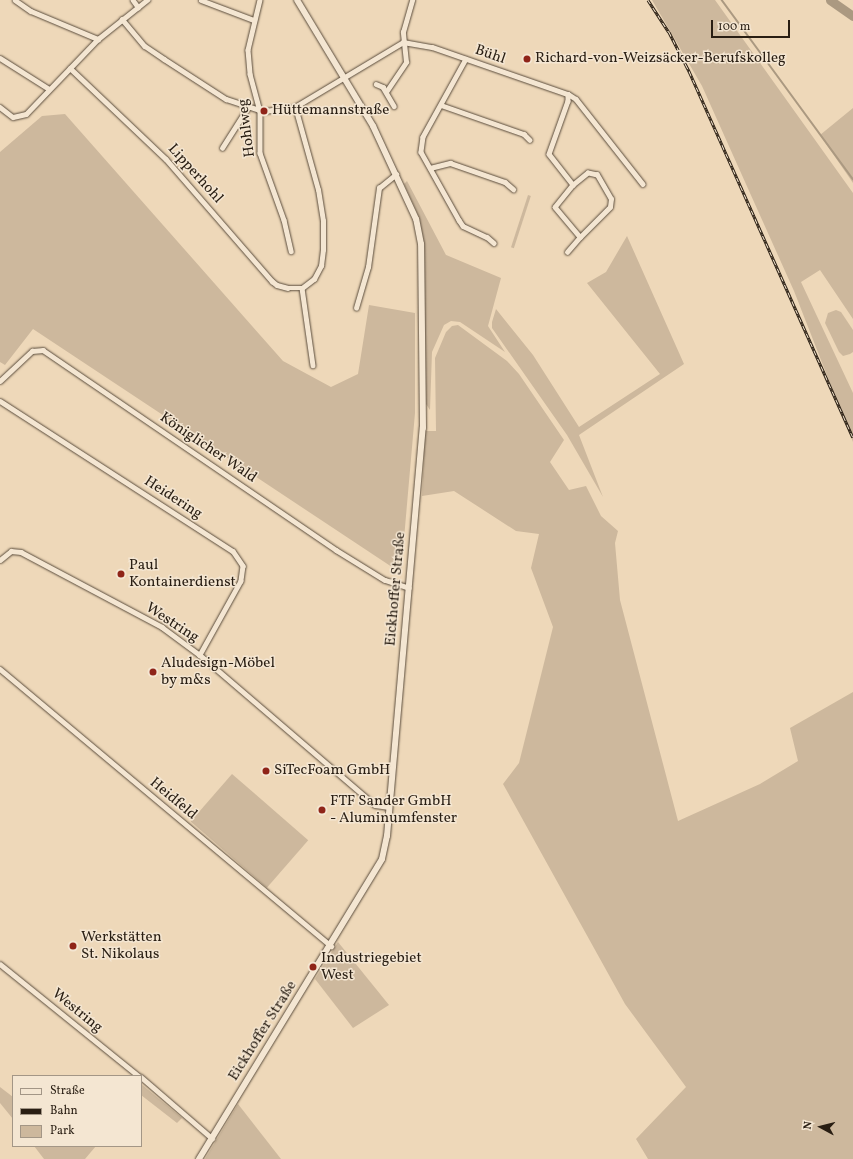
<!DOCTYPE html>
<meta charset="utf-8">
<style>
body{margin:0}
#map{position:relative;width:853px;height:1159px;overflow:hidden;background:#eed8b9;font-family:Vollkorn,serif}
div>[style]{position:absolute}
.green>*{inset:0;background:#cdb89d;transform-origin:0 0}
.stream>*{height:1.5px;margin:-0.75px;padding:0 0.75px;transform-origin:0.75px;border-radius:0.75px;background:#ab9981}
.river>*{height:9px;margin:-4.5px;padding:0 4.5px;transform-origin:4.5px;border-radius:4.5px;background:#ab9981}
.roads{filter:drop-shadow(0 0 1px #5a4c3c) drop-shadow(0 0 1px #5a4c3c)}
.street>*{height:4.5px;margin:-2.25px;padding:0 2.25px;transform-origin:2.25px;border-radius:2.25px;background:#f4e6d2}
.secondary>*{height:6px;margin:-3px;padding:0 3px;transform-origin:3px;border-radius:3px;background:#f4e6d2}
.rail>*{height:3px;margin-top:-1.5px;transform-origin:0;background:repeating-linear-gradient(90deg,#f4e6d2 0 4.5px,#291e13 0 9px);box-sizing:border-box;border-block:1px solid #291e13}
.dots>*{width:11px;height:11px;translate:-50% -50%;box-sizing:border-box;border:2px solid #f4e6d2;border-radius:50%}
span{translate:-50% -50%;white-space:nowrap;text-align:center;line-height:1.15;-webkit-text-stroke:3px #f4e6d2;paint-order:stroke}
.street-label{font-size:15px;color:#291e13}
.poi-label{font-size:15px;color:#291e13}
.left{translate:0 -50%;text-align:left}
.legend{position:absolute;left:12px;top:1075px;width:130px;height:72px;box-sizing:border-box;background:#f4e6d2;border:1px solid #a39686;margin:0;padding:5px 7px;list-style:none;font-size:12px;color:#291e13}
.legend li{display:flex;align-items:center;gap:8px;height:20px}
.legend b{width:20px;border:1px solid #a39686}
.north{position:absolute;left:801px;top:1107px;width:40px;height:40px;-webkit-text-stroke:3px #f4e6d2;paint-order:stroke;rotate:277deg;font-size:11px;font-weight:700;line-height:16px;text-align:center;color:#291e13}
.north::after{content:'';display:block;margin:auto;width:14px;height:18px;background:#291e13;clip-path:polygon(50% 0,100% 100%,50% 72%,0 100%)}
.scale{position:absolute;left:711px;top:20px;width:79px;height:18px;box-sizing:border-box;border:2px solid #291e13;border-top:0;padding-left:5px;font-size:12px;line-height:14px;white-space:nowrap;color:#291e13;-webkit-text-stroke:3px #f4e6d2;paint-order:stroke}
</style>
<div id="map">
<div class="green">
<div style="clip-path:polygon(652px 0,715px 0,853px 193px,853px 319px,820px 270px,801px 282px,853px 393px,853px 442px,794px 291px,702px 86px)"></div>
<div style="clip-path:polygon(853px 108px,853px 183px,820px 135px)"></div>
<div style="clip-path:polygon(65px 114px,283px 361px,331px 387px,358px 374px,369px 305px,415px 313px,415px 413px,401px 573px,33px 329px,5px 365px,0 362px,0 152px,42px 116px)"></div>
<div style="clip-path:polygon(407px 181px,446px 255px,439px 252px,501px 278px,488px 326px,505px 352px,460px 322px,451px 321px,444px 325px,432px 352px,430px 410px,426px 404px,424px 242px,419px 217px,404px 184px)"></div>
<div style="left:528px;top:195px;width:3px;height:55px;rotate:18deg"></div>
<div style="clip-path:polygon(627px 236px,684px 364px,579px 435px,603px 497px,567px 435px,492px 328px,492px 322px,496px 309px,533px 355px,579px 427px,660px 374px,587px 283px,606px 272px)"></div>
<div style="clip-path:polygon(836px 310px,841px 312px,853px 330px,853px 352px,850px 354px,843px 356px,839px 352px,825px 323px,828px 313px)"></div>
<div style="clip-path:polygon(458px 325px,507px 361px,519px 374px,564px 440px,550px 462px,569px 490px,586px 486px,601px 516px,618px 531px,615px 543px,620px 600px,678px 821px,760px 784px,798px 761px,790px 728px,853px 692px,853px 1159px,648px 1159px,636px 1139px,686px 1087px,625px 1004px,503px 784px,519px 763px,553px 627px,531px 568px,539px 534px,516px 531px,454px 491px,422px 496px,425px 431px,436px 431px,435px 358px,446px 332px,452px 326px)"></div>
<div style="left:232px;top:774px;width:101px;height:63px;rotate:41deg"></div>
<div style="clip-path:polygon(338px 942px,389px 1005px,353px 1028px,315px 979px)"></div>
<div style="clip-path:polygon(141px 1084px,182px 1118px,177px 1123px,141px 1095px)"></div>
<div style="clip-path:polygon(0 1087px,13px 1097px,13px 1119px,0 1103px)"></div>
<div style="clip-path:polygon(238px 1104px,281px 1159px,205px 1159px)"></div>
<div style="clip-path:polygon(34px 1146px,96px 1146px,85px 1159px,44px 1159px)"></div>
</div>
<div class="stream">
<div style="left:722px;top:0;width:222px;rotate:53.8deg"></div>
</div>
<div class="river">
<div style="left:830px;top:0;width:28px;rotate:35deg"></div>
</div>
<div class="roads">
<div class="street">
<div style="left:15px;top:0;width:19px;rotate:35deg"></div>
<div style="left:31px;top:11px;width:73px;rotate:22.7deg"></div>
<div style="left:133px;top:0;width:9px;rotate:54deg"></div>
<div style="left:201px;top:0;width:57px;rotate:20.7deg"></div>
<div style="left:260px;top:0;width:51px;rotate:103.5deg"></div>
<div style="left:248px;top:50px;width:24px;rotate:85deg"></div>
<div style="left:250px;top:74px;width:38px;rotate:75deg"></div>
<div style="left:260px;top:111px;width:42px;rotate:90deg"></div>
<div style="left:260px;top:153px;width:71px;rotate:70.3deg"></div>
<div style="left:284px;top:220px;width:32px;rotate:77deg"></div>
<div style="left:122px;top:19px;width:35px;rotate:50deg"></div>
<div style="left:145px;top:46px;width:23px;rotate:34deg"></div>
<div style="left:164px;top:59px;width:74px;rotate:32.8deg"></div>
<div style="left:226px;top:99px;width:40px;rotate:18deg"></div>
<div style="left:264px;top:111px;width:31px;rotate:-7deg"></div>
<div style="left:295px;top:107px;width:126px;rotate:-31deg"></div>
<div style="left:403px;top:42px;width:29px;rotate:10deg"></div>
<div style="left:432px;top:47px;width:144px;rotate:19.1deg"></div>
<div style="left:568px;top:94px;width:9px;rotate:32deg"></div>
<div style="left:576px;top:99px;width:108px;rotate:51.8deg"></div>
<div style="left:0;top:58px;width:58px;rotate:32.3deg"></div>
<div style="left:466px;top:59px;width:89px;rotate:118.9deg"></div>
<div style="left:423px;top:137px;width:15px;rotate:98deg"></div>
<div style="left:421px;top:152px;width:78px;rotate:60.8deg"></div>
<div style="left:459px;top:220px;width:7px;rotate:56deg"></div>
<div style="left:463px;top:226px;width:26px;rotate:25deg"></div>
<div style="left:487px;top:237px;width:9px;rotate:41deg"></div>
<div style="left:70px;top:68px;width:132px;rotate:43.5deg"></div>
<div style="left:166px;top:159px;width:162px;rotate:49deg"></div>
<div style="left:272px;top:281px;width:6px;rotate:39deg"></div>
<div style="left:277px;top:285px;width:11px;rotate:15deg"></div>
<div style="left:288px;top:288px;width:14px"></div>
<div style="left:302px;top:288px;width:15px;rotate:-37deg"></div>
<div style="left:314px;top:279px;width:15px;rotate:-62deg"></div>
<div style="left:321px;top:266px;width:16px;rotate:-83deg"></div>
<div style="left:323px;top:250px;width:29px;rotate:-90deg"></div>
<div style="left:323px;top:221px;width:31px;rotate:-99deg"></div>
<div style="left:318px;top:190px;width:86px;rotate:-105.5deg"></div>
<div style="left:376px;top:84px;width:8px;rotate:23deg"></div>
<div style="left:383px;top:87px;width:22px;rotate:60deg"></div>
<div style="left:386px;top:92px;width:36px;rotate:-56deg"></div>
<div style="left:406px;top:62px;width:30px;rotate:-96deg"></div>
<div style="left:403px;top:32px;width:33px;rotate:-74deg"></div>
<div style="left:568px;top:94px;width:7px;rotate:90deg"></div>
<div style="left:568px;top:101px;width:56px;rotate:109.7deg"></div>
<div style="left:549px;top:154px;width:39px;rotate:52deg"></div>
<div style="left:573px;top:185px;width:28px;rotate:129deg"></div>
<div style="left:555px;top:207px;width:39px;rotate:50deg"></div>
<div style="left:580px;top:237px;width:42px;rotate:-45deg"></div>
<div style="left:610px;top:207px;width:8px;rotate:-83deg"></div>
<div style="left:611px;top:199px;width:28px;rotate:-120deg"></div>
<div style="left:597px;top:175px;width:9px;rotate:-167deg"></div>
<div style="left:588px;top:173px;width:19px;rotate:141deg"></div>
<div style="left:441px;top:105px;width:88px;rotate:19.3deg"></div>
<div style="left:524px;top:134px;width:8px;rotate:45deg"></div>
<div style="left:0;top:107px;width:16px;rotate:38deg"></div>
<div style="left:13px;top:117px;width:13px;rotate:-13deg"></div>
<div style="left:26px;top:114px;width:104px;rotate:-46.2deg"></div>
<div style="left:98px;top:39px;width:63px;rotate:-38.5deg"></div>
<div style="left:222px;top:148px;width:49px;rotate:-57.6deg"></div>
<div style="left:430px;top:168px;width:21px;rotate:-14deg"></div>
<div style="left:450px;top:163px;width:58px;rotate:19.1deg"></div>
<div style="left:505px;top:182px;width:11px;rotate:41deg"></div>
<div style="left:567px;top:252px;width:20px;rotate:-49deg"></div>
<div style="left:302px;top:288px;width:78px;rotate:81.9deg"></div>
<div style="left:356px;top:308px;width:43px;rotate:-73.7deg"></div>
<div style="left:368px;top:267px;width:80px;rotate:-82.1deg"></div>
<div style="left:379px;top:188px;width:22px;rotate:-39deg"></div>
<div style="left:0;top:381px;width:44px;rotate:-43.2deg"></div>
<div style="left:32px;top:351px;width:11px;rotate:-5deg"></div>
<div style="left:43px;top:350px;width:355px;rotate:34.3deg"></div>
<div style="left:336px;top:550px;width:57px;rotate:31.5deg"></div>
<div style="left:385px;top:580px;width:25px;rotate:18deg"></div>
<div style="left:0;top:401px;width:277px;rotate:32.8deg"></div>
<div style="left:233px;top:551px;width:18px;rotate:56deg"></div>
<div style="left:243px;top:566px;width:15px;rotate:98deg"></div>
<div style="left:241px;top:581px;width:85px;rotate:119deg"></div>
<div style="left:0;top:560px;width:14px;rotate:-39deg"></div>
<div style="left:11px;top:551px;width:10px;rotate:6deg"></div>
<div style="left:21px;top:552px;width:160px;rotate:28deg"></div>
<div style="left:162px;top:627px;width:47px;rotate:36.4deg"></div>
<div style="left:200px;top:655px;width:230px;rotate:40.6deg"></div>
<div style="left:375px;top:805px;width:14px;rotate:8deg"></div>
<div style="left:0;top:669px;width:432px;rotate:39.9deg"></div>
<div style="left:0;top:964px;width:179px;rotate:38.9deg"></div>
<div style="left:141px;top:1077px;width:94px;rotate:40.7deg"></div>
</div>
<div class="secondary">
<div style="left:199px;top:1159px;width:351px;rotate:-58.6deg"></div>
<div style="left:382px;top:859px;width:24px;rotate:-78deg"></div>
<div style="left:387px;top:836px;width:410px;rotate:-85deg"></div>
<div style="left:423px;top:428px;width:184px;rotate:-90.6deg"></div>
<div style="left:421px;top:244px;width:25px;rotate:-101deg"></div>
<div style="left:416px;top:219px;width:102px;rotate:-114.8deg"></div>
<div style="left:373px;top:126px;width:147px;rotate:-121.1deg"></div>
</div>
</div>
<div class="rail">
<div style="left:648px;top:0;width:38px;rotate:57deg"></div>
<div style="left:669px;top:32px;width:44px;rotate:62.9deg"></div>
<div style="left:689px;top:71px;width:401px;rotate:65.9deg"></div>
</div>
<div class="dots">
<div style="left:527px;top:59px;background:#8f2418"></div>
<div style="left:264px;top:111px;background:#8f2418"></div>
<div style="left:121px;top:574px;background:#8f2418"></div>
<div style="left:153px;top:672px;background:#8f2418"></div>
<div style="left:266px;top:771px;background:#8f2418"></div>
<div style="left:322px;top:810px;background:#8f2418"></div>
<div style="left:73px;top:946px;background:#8f2418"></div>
<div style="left:313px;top:967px;background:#8f2418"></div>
</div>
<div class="street-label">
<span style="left:490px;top:55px;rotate:19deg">Bühl</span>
<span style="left:247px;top:128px;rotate:-97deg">Hohlweg</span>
<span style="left:195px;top:174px;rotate:48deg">Lipperhohl</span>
<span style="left:208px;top:448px;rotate:34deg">Königlicher Wald</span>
<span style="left:173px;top:498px;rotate:33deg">Heidering</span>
<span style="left:396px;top:589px;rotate:-85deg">Eickhoffer Straße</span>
<span style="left:172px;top:623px;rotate:33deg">Westring</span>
<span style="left:173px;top:799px;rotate:40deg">Heidfeld</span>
<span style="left:77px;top:1011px;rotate:39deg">Westring</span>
<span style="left:263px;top:1031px;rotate:-58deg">Eickhoffer Straße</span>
</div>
<div class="poi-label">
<span class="left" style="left:535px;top:59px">Richard-von-Weizsäcker-Berufskolleg</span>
<span class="left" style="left:272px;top:111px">Hüttemannstraße</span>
<span class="left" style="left:129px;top:574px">Paul<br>Kontainerdienst</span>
<span class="left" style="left:161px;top:672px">Aludesign-Möbel<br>by m&amp;s</span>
<span class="left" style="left:274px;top:771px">SiTecFoam GmbH</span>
<span class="left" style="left:330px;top:810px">FTF Sander GmbH<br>- Aluminumfenster</span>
<span class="left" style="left:81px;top:946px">Werkstätten<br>St. Nikolaus</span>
<span class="left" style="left:321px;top:967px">Industriegebiet<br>West</span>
</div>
<ul class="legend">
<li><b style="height:5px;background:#f4e6d2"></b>Straße</li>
<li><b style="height:5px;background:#291e13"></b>Bahn</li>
<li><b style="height:11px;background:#cdb89d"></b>Park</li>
</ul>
<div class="north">N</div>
<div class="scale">100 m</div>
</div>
